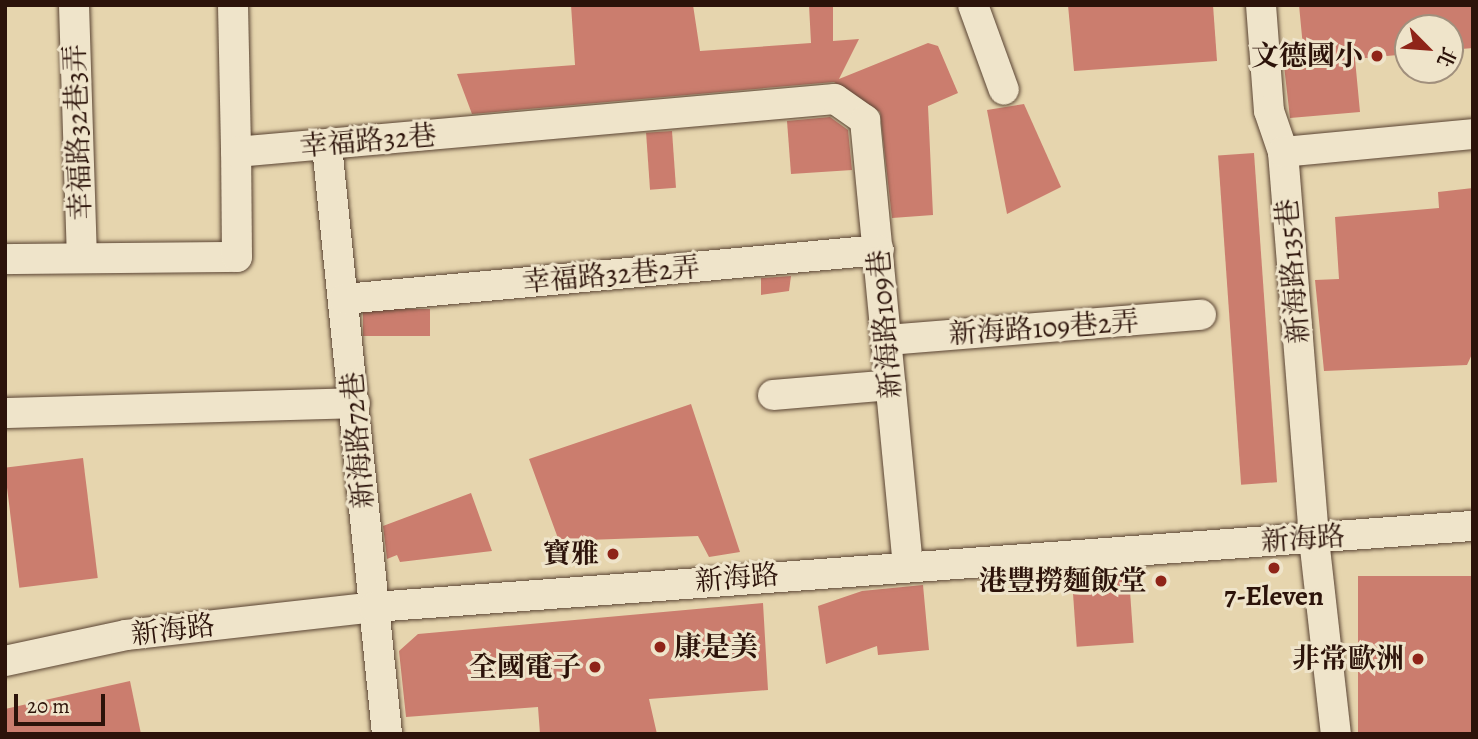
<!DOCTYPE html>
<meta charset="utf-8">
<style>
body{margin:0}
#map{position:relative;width:1478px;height:739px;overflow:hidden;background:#e6d5ae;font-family:Alegreya,"Noto Serif TC",serif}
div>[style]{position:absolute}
.building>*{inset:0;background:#cb7d6e;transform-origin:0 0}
.roads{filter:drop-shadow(0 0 2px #5a4433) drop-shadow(0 0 2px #5a4433)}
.minor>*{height:30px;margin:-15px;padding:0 15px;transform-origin:15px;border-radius:15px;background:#efe4ca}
.dots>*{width:19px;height:19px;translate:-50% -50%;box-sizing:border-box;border:4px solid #efe4ca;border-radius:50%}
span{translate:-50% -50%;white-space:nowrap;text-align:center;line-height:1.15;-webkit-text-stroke:6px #efe4ca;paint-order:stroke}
.poi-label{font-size:28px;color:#2c130a;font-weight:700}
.right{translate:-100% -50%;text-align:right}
.left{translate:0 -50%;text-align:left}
.street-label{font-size:28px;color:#2c130a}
.frame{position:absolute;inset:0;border:7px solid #2c130a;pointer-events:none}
.north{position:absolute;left:1394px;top:14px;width:70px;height:70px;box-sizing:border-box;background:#efe4ca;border:2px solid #a1907d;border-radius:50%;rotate:115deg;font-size:19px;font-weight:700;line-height:28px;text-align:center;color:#2c130a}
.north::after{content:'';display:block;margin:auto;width:24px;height:32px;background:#8f2418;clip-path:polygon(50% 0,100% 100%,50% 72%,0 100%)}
.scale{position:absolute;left:14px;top:694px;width:91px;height:32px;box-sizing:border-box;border:4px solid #2c130a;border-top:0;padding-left:9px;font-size:21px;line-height:24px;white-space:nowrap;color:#2c130a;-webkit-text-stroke:5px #efe4ca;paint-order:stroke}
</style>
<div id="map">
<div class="building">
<div style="clip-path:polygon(571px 5px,693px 5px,700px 51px,811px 43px,809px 5px,833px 5px,833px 41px,859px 39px,839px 79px,928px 43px,938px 46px,958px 93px,928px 106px,933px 215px,892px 218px,880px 112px,834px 82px,472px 114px,457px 74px,575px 65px)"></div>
<div style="clip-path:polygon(1068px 5px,1213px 5px,1217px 61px,1074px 71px)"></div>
<div style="clip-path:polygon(1299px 5px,1473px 5px,1473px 48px,1450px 50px,1450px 28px,1408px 28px,1408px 54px,1355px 59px,1360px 112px,1290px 118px,1282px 48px,1303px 47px)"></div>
<div style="clip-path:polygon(1024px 104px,1061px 187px,1007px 214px,987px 110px)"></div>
<div style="clip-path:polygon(830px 117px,848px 130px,852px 170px,791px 174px,787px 121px)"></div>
<div style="left:672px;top:131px;width:57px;height:26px;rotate:86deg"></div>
<div style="left:1254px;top:153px;width:330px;height:36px;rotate:86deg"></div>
<div style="clip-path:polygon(1473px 188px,1473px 352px,1467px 365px,1324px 371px,1315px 280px,1339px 279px,1335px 217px,1439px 208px,1438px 192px)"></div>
<div style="clip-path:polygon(791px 276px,789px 291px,761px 295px,761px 278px)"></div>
<div style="left:430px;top:309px;width:27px;height:67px;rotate:90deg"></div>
<div style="clip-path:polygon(691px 404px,740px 552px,709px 557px,698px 536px,559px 541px,529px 459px)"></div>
<div style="left:83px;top:458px;width:121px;height:79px;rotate:83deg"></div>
<div style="clip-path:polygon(471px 493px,492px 551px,400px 562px,397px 555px,387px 559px,383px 526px)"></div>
<div style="left:1473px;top:576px;width:158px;height:115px;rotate:90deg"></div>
<div style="left:1129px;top:577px;width:66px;height:57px;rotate:86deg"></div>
<div style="clip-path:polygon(923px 585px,929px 650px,878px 655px,877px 646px,826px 664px,818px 606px,862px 591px)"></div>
<div style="clip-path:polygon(763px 603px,768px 690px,649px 699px,657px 734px,540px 734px,538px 707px,406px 717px,399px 651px,418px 634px)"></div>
<div style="clip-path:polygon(130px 681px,141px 734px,5px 734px,5px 709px)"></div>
</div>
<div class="roads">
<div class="minor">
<div style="left:74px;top:5px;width:253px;rotate:88.2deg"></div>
<div style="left:233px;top:5px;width:147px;rotate:88.8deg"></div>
<div style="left:973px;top:5px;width:90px;rotate:70deg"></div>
<div style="left:1261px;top:5px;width:106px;rotate:85.7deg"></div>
<div style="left:1269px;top:111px;width:43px;rotate:71.1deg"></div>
<div style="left:1283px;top:152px;width:388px;rotate:85.4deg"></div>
<div style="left:1314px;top:539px;width:196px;rotate:83.6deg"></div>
<div style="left:327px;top:146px;width:591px;rotate:84.17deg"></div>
<div style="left:1283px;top:152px;width:191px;rotate:-5.4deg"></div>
<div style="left:5px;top:259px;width:232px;rotate:-0.5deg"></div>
<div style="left:237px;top:257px;width:105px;rotate:-90.5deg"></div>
<div style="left:236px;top:152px;width:601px;rotate:-5.06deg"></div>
<div style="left:835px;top:99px;width:37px;rotate:35deg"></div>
<div style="left:865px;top:120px;width:446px;rotate:84.5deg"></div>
<div style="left:344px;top:299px;width:537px;rotate:-5.23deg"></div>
<div style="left:887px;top:340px;width:315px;rotate:-4.6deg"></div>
<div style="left:773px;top:395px;width:118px;rotate:-4.8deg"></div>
<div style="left:5px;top:413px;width:350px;rotate:-1.6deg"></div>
<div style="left:5px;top:661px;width:124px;rotate:-12.1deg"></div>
<div style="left:126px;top:635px;width:250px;rotate:-6.4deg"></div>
<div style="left:374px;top:607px;width:1102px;rotate:-4.22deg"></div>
</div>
</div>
<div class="dots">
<div style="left:1377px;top:56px;background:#8f2418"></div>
<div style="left:613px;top:554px;background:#8f2418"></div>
<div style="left:1274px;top:568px;background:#8f2418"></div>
<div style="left:1161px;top:581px;background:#8f2418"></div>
<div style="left:660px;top:647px;background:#8f2418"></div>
<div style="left:1418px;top:659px;background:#8f2418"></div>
<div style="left:595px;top:667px;background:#8f2418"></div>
</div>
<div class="poi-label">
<span class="right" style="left:1363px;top:56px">文德國小</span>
<span class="right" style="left:599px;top:554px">寶雅</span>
<span class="right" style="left:1147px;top:581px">港豐撈麵飯堂</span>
<span style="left:1274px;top:596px">7-Eleven</span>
<span class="left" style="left:674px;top:647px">康是美</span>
<span class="right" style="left:1404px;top:659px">非常歐洲</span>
<span class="right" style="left:581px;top:667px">全國電子</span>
</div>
<div class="street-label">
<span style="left:78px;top:132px;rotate:-92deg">幸福路32巷3弄</span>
<span style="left:368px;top:141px;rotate:-5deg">幸福路32巷</span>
<span style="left:1293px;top:271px;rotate:-95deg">新海路135巷</span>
<span style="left:611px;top:275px;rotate:-5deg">幸福路32巷2弄</span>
<span style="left:885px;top:324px;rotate:-95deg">新海路109巷</span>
<span style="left:1044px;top:328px;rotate:-4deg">新海路109巷2弄</span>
<span style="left:358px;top:440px;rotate:-95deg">新海路72巷</span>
<span style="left:1303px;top:539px;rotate:-4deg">新海路</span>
<span style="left:737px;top:578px;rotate:-5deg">新海路</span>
<span style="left:173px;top:630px;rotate:-7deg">新海路</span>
</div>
<div class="frame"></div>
<div class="north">北</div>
<div class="scale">20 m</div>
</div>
